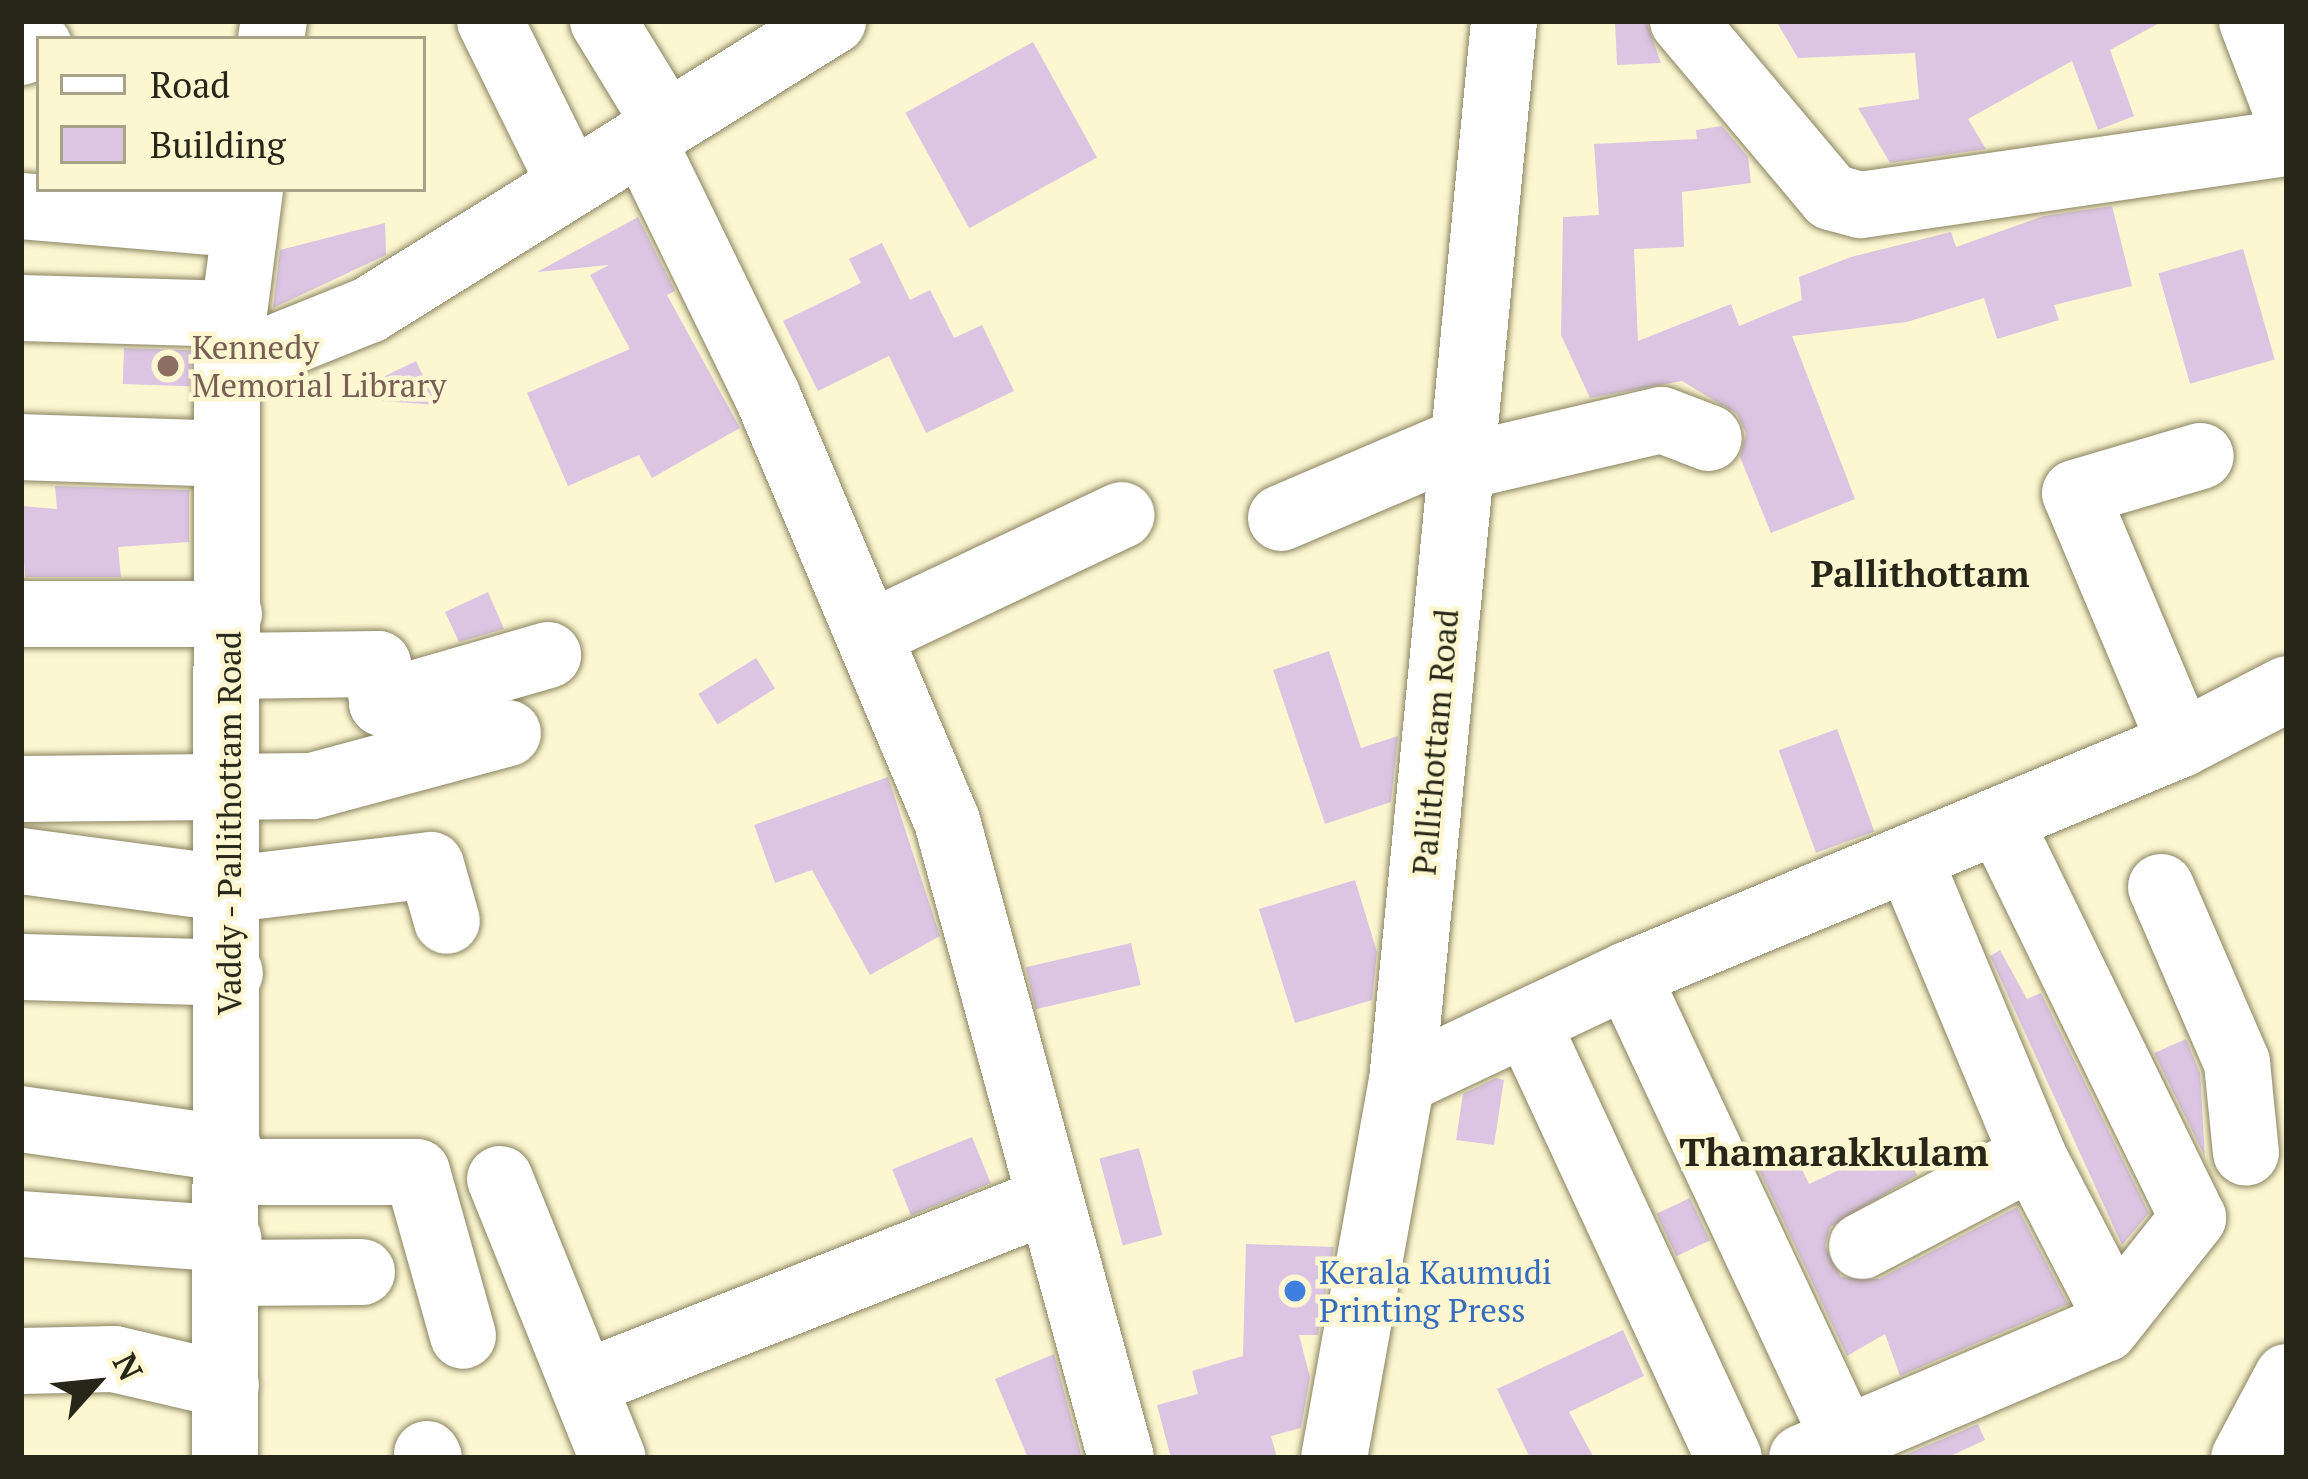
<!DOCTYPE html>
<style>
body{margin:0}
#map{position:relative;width:2308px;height:1479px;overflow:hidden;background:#fdf7d1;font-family:"PT Serif",serif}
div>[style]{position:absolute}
.building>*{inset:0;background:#dbc5e3;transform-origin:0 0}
.roads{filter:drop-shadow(0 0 3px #898361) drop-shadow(0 0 3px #898361)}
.minor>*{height:66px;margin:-33px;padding:0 33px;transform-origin:33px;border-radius:33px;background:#fff}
.dots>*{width:33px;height:33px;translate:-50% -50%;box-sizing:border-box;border:6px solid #fdf7d1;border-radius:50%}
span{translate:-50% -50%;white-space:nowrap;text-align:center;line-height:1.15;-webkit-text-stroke:9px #fdf7d1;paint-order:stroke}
.education-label{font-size:33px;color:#785e54}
.left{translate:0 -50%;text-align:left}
.street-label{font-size:33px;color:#282618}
.shop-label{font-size:33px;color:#366cbe}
.neighbourhood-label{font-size:36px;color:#282618;font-weight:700}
.quarter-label{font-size:39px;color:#282618;font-weight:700}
.frame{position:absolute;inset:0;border:24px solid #282618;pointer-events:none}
.legend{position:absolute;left:36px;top:36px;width:390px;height:156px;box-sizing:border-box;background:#fdf7d1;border:3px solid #a8a387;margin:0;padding:15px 21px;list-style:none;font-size:36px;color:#282618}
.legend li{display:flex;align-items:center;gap:24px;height:60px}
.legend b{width:60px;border:3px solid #a8a387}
.north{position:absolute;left:36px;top:1323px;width:120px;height:120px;-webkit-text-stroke:9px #fdf7d1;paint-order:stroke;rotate:63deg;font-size:33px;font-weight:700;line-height:48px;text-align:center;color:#282618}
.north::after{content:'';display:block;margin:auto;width:42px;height:54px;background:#282618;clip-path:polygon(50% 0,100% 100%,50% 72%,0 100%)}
</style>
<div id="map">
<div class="building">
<div style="clip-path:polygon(1615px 21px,1646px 21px,1661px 63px,1617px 65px)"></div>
<div style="clip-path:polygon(1776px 21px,2163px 21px,2110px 50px,2134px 116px,2098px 130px,2072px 61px,1968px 119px,1986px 149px,1890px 163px,1858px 108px,1919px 99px,1915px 53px,1798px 58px)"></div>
<div style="left:1033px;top:42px;width:132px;height:146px;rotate:61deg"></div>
<div style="clip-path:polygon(1722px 126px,1748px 157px,1751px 183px,1682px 192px,1684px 247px,1634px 249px,1638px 341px,1731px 304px,1739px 326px,1802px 300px,1799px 277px,1851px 257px,1951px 232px,1956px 247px,2044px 216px,2112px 206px,2132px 286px,2054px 305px,2059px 320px,1997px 339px,1984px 298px,1907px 322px,1792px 336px,1855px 499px,1771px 533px,1740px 457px,1746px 433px,1737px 414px,1682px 381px,1590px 398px,1561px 335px,1563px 217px,1599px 215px,1594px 144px,1697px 139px,1696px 130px)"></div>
<div style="clip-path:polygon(638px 217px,675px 291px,667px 295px,740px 428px,652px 478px,639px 455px,568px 486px,527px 393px,630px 349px,590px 275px,609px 265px,537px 272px)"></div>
<div style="clip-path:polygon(385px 223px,386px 255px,273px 308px,280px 250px)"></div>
<div style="clip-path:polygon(882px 243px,910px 300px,930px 290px,954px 338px,982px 325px,1014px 391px,926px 433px,889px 356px,818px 391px,783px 321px,861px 283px,849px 259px)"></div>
<div style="left:2243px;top:249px;width:115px;height:88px;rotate:74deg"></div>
<div style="left:124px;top:348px;width:67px;height:36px;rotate:2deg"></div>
<div style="clip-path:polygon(416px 361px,437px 405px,340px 398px)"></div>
<div style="clip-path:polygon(55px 486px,189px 490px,189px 542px,118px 547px,121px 577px,25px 577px,21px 506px,57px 509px)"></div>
<div style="clip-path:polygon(488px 592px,504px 629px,459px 642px,445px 612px)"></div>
<div style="clip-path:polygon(1329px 651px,1361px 748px,1398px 736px,1391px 802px,1325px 824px,1273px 670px)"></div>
<div style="left:756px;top:658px;width:36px;height:68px;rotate:58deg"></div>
<div style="left:1837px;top:729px;width:109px;height:62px;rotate:70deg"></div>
<div style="clip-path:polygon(888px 777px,940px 936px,870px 975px,812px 870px,775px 883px,754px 825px)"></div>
<div style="clip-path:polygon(1355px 880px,1377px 952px,1372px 1000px,1295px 1023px,1259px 909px)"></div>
<div style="left:1131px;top:943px;width:43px;height:108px;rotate:77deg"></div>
<div style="clip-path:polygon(2000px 950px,2027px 999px,2041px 993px,2149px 1213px,2122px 1245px,1990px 956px)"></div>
<div style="clip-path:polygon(2186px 1039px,2200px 1073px,2205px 1157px,2154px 1053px)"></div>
<div style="clip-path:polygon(1496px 1078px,1504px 1080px,1494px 1145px,1456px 1140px,1463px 1094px)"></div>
<div style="left:972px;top:1137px;width:50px;height:86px;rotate:68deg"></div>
<div style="clip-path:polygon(1901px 1141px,1917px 1175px,1830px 1227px,1825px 1246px,1841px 1277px,1879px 1279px,2017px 1207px,2068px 1304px,1900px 1376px,1885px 1334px,1847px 1356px,1755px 1161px,1790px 1144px,1809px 1184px)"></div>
<div style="left:1139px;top:1148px;width:90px;height:41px;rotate:75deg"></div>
<div style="left:1690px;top:1198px;width:47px;height:37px;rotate:65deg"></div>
<div style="clip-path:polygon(1246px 1244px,1334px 1247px,1318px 1335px,1299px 1335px,1310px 1377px,1301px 1428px,1271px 1436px,1277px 1458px,1171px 1458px,1157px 1405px,1198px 1394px,1192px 1371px,1243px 1356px)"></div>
<div style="clip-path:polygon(1623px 1330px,1644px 1376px,1569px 1412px,1594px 1458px,1530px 1458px,1497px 1389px)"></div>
<div style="clip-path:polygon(1054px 1354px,1082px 1458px,1028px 1458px,995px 1379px)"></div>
<div style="clip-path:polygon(1978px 1424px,1985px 1440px,1946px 1458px,1898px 1458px)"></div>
</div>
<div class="roads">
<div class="minor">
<div style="left:490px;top:21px;width:181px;rotate:63.7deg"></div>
<div style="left:603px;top:21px;width:121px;rotate:58.5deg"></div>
<div style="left:1683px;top:21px;width:230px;rotate:49.9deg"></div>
<div style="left:1831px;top:197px;width:31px;rotate:15deg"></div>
<div style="left:1861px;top:205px;width:430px;rotate:-8.3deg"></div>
<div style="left:2252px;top:21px;width:97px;rotate:69deg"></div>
<div style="left:271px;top:39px;width:18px;rotate:-81deg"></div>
<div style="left:21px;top:52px;width:19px;rotate:-18deg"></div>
<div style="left:642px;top:139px;width:285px;rotate:64deg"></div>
<div style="left:767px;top:395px;width:462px;rotate:67.1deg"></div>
<div style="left:947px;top:821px;width:660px;rotate:74.72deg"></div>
<div style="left:21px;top:206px;width:225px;rotate:4.8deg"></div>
<div style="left:21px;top:308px;width:213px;rotate:1.6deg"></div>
<div style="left:227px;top:367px;width:153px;rotate:-21.9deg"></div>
<div style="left:369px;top:310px;width:547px;rotate:-31.92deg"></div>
<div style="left:21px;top:447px;width:206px;rotate:1.9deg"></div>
<div style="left:1461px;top:467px;width:206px;rotate:-13.2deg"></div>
<div style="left:1662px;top:420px;width:50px;rotate:21deg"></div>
<div style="left:1281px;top:518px;width:199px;rotate:-23.1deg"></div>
<div style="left:21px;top:614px;width:208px"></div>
<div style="left:872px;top:633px;width:276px;rotate:-25.3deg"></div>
<div style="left:229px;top:666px;width:149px;rotate:-0.8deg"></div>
<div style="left:378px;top:664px;width:39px;rotate:84deg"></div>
<div style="left:382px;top:703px;width:173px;rotate:-16.1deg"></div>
<div style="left:2181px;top:744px;width:272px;rotate:-112.9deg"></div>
<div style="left:2075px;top:493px;width:131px;rotate:-16.4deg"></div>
<div style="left:21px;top:789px;width:291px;rotate:-0.6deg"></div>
<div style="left:312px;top:786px;width:203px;rotate:-15.1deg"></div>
<div style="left:1909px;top:859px;width:322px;rotate:67.3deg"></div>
<div style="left:2033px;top:1156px;width:176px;rotate:62.6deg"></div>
<div style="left:21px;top:861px;width:213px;rotate:7.6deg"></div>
<div style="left:232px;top:889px;width:200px;rotate:-6.9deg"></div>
<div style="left:431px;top:865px;width:58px;rotate:74.1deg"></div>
<div style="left:2161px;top:887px;width:192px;rotate:66.6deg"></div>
<div style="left:2237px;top:1063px;width:90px;rotate:84.3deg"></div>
<div style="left:21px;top:967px;width:209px;rotate:1.6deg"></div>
<div style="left:1627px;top:975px;width:511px;rotate:64.89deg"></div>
<div style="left:1528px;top:1025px;width:477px;rotate:65.1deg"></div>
<div style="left:1402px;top:1081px;width:249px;rotate:-25.2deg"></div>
<div style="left:1627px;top:975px;width:600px;rotate:-22.63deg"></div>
<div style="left:2181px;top:744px;width:119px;rotate:-27.4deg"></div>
<div style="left:21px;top:1119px;width:210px;rotate:8.2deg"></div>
<div style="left:229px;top:1172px;width:188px"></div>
<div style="left:417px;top:1172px;width:170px;rotate:74.3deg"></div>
<div style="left:500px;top:1179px;width:301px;rotate:68deg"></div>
<div style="left:21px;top:1224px;width:208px;rotate:4.1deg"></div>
<div style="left:1862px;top:1246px;width:193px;rotate:-27.8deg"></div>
<div style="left:228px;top:1273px;width:134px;rotate:-0.4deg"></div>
<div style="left:21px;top:1361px;width:93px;rotate:-1.2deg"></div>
<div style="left:114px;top:1359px;width:115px;rotate:13.1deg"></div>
<div style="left:583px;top:1384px;width:501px;rotate:-21.55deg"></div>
<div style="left:427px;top:1454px;width:4px;rotate:63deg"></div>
<div style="left:225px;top:1458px;width:1091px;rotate:-89.89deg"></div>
<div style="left:227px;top:367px;width:179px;rotate:-82.6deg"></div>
<div style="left:1334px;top:1458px;width:383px;rotate:-79.8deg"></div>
<div style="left:1402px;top:1081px;width:1065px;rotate:-84.5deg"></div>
<div style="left:1802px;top:1458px;width:329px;rotate:-23.1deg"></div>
<div style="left:2105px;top:1329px;width:142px;rotate:-51.6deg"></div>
<div style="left:2193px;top:1218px;width:440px;rotate:-116deg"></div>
<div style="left:2244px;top:1458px;width:92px;rotate:-62deg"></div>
</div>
</div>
<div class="dots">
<div style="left:168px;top:366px;background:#8d6e63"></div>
<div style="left:1295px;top:1291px;background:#3f7fe0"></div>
</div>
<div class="education-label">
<span class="left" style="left:192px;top:366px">Kennedy<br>Memorial Library</span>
</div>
<div class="street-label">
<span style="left:1435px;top:742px;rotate:-85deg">Pallithottam Road</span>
<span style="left:229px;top:823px;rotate:-90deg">Vaddy - Pallithottam Road</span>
</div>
<div class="shop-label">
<span class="left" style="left:1319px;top:1291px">Kerala Kaumudi<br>Printing Press</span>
</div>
<div class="neighbourhood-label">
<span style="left:1920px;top:574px">Pallithottam</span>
</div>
<div class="quarter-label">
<span style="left:1834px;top:1151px">Thamarakkulam</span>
</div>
<div class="frame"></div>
<ul class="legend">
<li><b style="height:15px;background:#fff"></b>Road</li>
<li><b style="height:33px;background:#dbc5e3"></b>Building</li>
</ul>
<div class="north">N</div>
</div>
